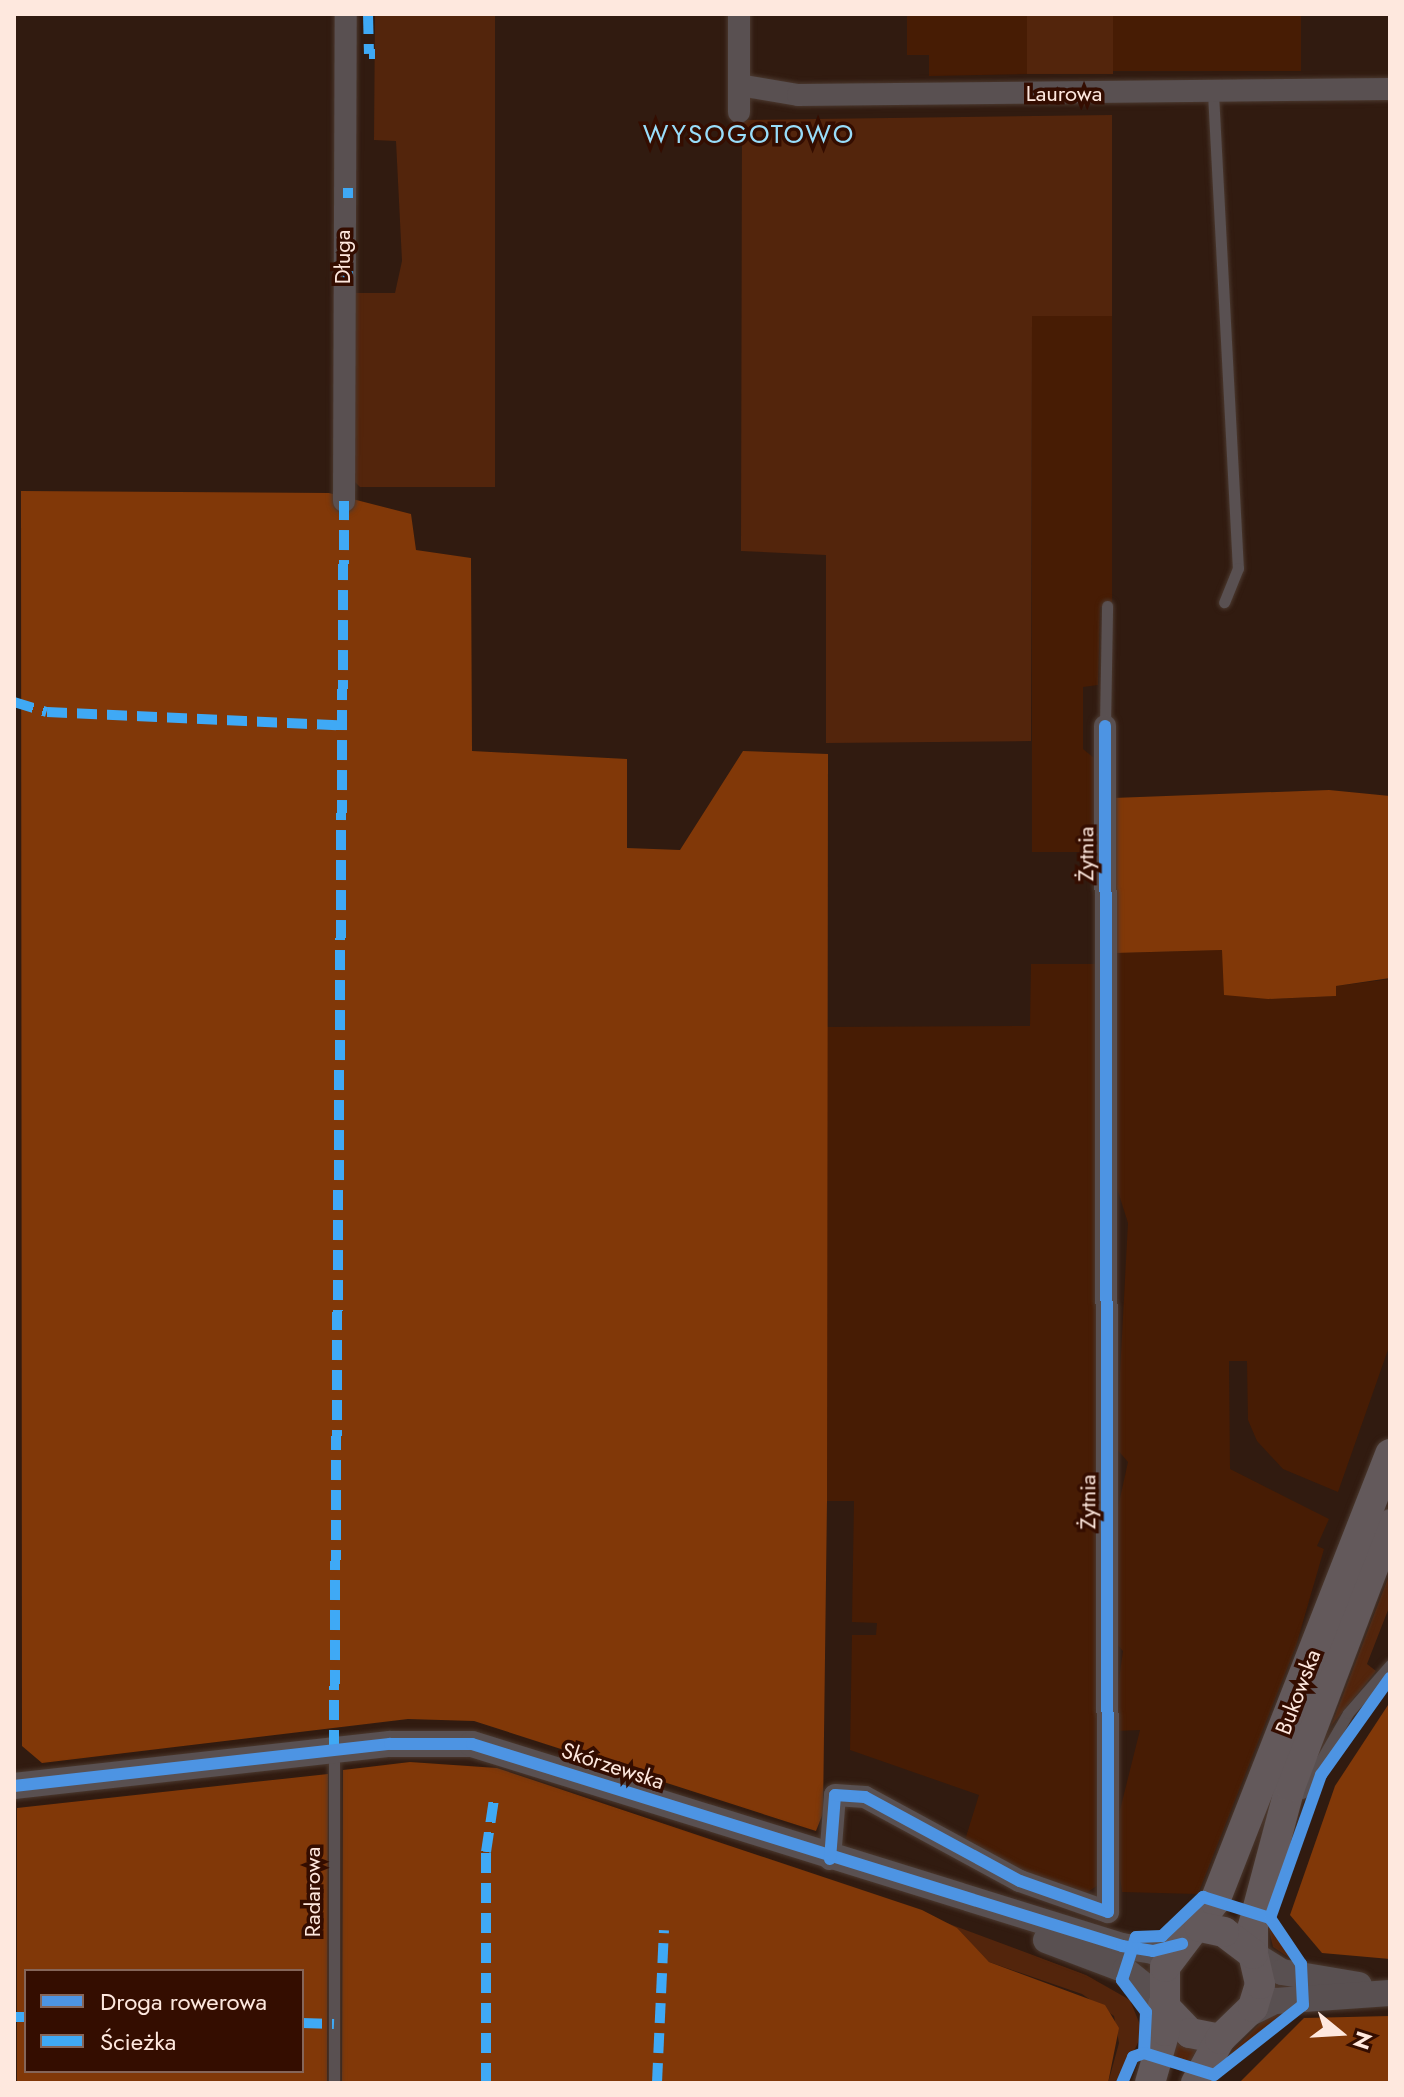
<!DOCTYPE html>
<meta charset="utf-8">
<style>
body{margin:0}
#map{position:relative;width:1404px;height:2097px;overflow:hidden;background:#311b10;font-family:Jost,sans-serif}
div>[style]{position:absolute}
.built>*{inset:0;background:#471c04;transform-origin:0 0}
.green>*{inset:0;background:#53250c;transform-origin:0 0}
.forest>*{inset:0;background:#813808}
.roads{filter:drop-shadow(0 0 2px #4b392f) drop-shadow(0 0 2px #4b392f)}
.service>*{height:11px;margin:-5.5px;padding:0 5.5px;transform-origin:5.5px;border-radius:5.5px;background:#595051}
.minor>*{height:22px;margin:-11px;padding:0 11px;transform-origin:11px;border-radius:11px;background:#595051}
.tertiary>*{height:26px;margin:-13px;padding:0 13px;transform-origin:13px;border-radius:13px;background:#595051}
.secondary>*{height:30px;margin:-15px;padding:0 15px;transform-origin:15px;border-radius:15px;background:#63595b}
.quiet>*{height:10px;margin-top:-5px;transform-origin:0;background:repeating-linear-gradient(90deg,#3fa9f5 0 20px,transparent 0 30px)}
.cycleway>*{height:12px;margin:-6px;padding:0 6px;transform-origin:6px;border-radius:6px;background:#4d94e3}
span{translate:-50% -50%;white-space:nowrap;text-align:center;line-height:1.15;-webkit-text-stroke:7px #340d00;paint-order:stroke}
.street-label{font-size:22px;color:#fee8de}
.quarter-label{font-size:26px;color:#98ddfa;letter-spacing:2px}
.frame{position:absolute;inset:0;border:16px solid #fee8de;pointer-events:none}
.legend{position:absolute;left:24px;top:1969px;width:280px;height:104px;box-sizing:border-box;background:#340d00;border:2px solid #856559;margin:0;padding:10px 14px;list-style:none;font-size:24px;color:#fee8de}
.legend li{display:flex;align-items:center;gap:16px;height:40px}
.legend b{width:40px;border:2px solid #856559}
.north{position:absolute;left:1300px;top:1993px;width:80px;height:80px;-webkit-text-stroke:6px #340d00;paint-order:stroke;rotate:108deg;font-size:22px;font-weight:700;line-height:32px;text-align:center;color:#fee8de}
.north::after{content:'';display:block;margin:auto;width:28px;height:36px;background:#fee8de;clip-path:polygon(50% 0,100% 100%,50% 72%,0 100%)}
</style>
<div id="map">
<div class="built">
<div style="clip-path:polygon(907px 14px,1027px 14px,1027px 74px,929px 76px,929px 55px,907px 55px)"></div>
<div style="left:1113px;top:14px;width:188px;height:57px"></div>
<div style="clip-path:polygon(1032px 316px,1112px 316px,1112px 605px,1100px 607px,1098px 685px,1083px 687px,1083px 749px,1099px 762px,1094px 839px,1100px 852px,1032px 852px)"></div>
<div style="clip-path:polygon(1222px 950px,1268px 999px,1336px 996px,1336px 986px,1390px 979px,1390px 1344px,1338px 1492px,1283px 1469px,1257px 1441px,1248px 1420px,1247px 1361px,1229px 1361px,1230px 1469px,1329px 1519px,1317px 1546px,1324px 1549px,1296px 1646px,1198px 1894px,1122px 1892px,1114px 1834px,1140px 1730px,1115px 1731px,1114px 1714px,1123px 1651px,1115px 1642px,1117px 1512px,1128px 1462px,1116px 1448px,1128px 1223px,1117px 1188px,1115px 953px)"></div>
<div style="clip-path:polygon(1031px 964px,1101px 964px,1098px 1885px,1085px 1894px,1032px 1878px,965px 1840px,979px 1795px,850px 1750px,852px 1635px,876px 1635px,877px 1623px,852px 1622px,854px 1501px,827px 1501px,827px 1027px,1030px 1026px)"></div>
</div>
<div class="green">
<div style="clip-path:polygon(375px 14px,495px 14px,495px 487px,360px 487px,354px 481px,353px 293px,395px 293px,402px 261px,396px 141px,374px 140px)"></div>
<div style="left:1027px;top:14px;width:86px;height:60px"></div>
<div style="clip-path:polygon(1112px 115px,1112px 316px,1032px 316px,1031px 741px,826px 743px,826px 555px,741px 551px,742px 120px)"></div>
<div style="clip-path:polygon(1390px 1573px,1390px 1605px,1367px 1664px,1376px 1671px,1331px 1726px)"></div>
<div style="clip-path:polygon(1266px 1917px,1272px 1928px,1299px 1964px,1273px 1947px)"></div>
<div style="clip-path:polygon(944px 1922px,1086px 1975px,1130px 2000px,1143px 2032px,1119px 2083px,1108px 2083px,1119px 2043px,1114px 2016px,1082px 1994px,989px 1962px)"></div>
<div style="clip-path:polygon(1298px 2008px,1212px 2072px,1266px 2017px)"></div>
<div style="clip-path:polygon(1178px 2038px,1198px 2048px,1190px 2062px,1171px 2058px)"></div>
</div>
<div class="forest">
<div style="clip-path:polygon(21px 491px,329px 493px,411px 514px,416px 550px,471px 558px,472px 751px,627px 759px,627px 848px,680px 850px,743px 751px,828px 754px,827px 1501px,823px 1813px,816px 1831px,474px 1721px,408px 1719px,42px 1763px,22px 1746px)"></div>
<div style="clip-path:polygon(1329px 790px,1390px 796px,1390px 978px,1336px 986px,1336px 996px,1268px 999px,1224px 995px,1222px 950px,1115px 953px,1113px 798px)"></div>
<div style="clip-path:polygon(1390px 1702px,1390px 1959px,1322px 1953px,1290px 1915px,1335px 1786px)"></div>
<div style="clip-path:polygon(410px 1762px,497px 1768px,922px 1910px,957px 1928px,989px 1962px,1105px 2005px,1119px 2028px,1108px 2083px,342px 2083px,343px 1770px)"></div>
<div style="clip-path:polygon(evenodd,328px 1774px,327px 2083px,17px 2083px,17px 1808px,328px 1774px,302px 1971px,302px 2071px,26px 2071px,26px 1971px,302px 1971px)"></div>
<div style="clip-path:polygon(1390px 2016px,1390px 2083px,1239px 2083px,1304px 2018px)"></div>
</div>
<div class="roads">
<div class="service">
<div style="left:1213px;top:93px;width:476px;rotate:87deg"></div>
<div style="left:1238px;top:568px;width:37px;rotate:112deg"></div>
<div style="left:1105px;top:726px;width:120px;rotate:-89deg"></div>
<div style="left:334px;top:1752px;width:331px;rotate:90deg"></div>
<div style="left:1302px;top:1793px;width:92px;rotate:-60.1deg"></div>
<div style="left:1348px;top:1713px;width:64px;rotate:-48.8deg"></div>
</div>
<div class="minor">
<div style="left:739px;top:85px;width:60px;rotate:9.6deg"></div>
<div style="left:798px;top:95px;width:592px;rotate:-0.58deg"></div>
<div style="left:739px;top:112px;width:98px;rotate:-90deg"></div>
<div style="left:344px;top:501px;width:487px;rotate:-89.8deg"></div>
<div style="left:830px;top:1859px;width:64px;rotate:-85.5deg"></div>
<div style="left:835px;top:1795px;width:30px;rotate:4deg"></div>
<div style="left:865px;top:1797px;width:176px;rotate:28.5deg"></div>
<div style="left:1020px;top:1881px;width:93px;rotate:19.4deg"></div>
<div style="left:1108px;top:1912px;width:1186px;rotate:-90.14deg"></div>
</div>
<div class="tertiary">
<div style="left:14px;top:1786px;width:378px;rotate:-6.4deg"></div>
<div style="left:390px;top:1744px;width:82px"></div>
<div style="left:472px;top:1744px;width:681px;rotate:17.26deg"></div>
<div style="left:1122px;top:1946px;width:31px;rotate:9deg"></div>
<div style="left:1153px;top:1951px;width:30px;rotate:-14deg"></div>
<div style="left:1046px;top:1940px;width:85px;rotate:20.8deg"></div>
<div style="left:1125px;top:1970px;width:46px;rotate:38.9deg"></div>
<div style="left:1253px;top:1954px;width:34px;rotate:32deg"></div>
<div style="left:1282px;top:1972px;width:78px;rotate:9.6deg"></div>
<div style="left:1248px;top:2014px;width:30px;rotate:-26deg"></div>
<div style="left:1275px;top:2001px;width:115px;rotate:-4deg"></div>
</div>
<div class="secondary">
<div style="left:1253px;top:1954px;width:28px;rotate:-90deg"></div>
<div style="left:1253px;top:1926px;width:144px;rotate:-75.1deg"></div>
<div style="left:1290px;top:1787px;width:281px;rotate:-69.2deg"></div>
<div style="left:1163px;top:2005px;width:39px;rotate:46deg"></div>
<div style="left:1190px;top:2033px;width:31px;rotate:11deg"></div>
<div style="left:1150px;top:2083px;width:54px;rotate:-73.9deg"></div>
<div style="left:1165px;top:2031px;width:64px;rotate:-90deg"></div>
<div style="left:1165px;top:1967px;width:83px;rotate:-52.9deg"></div>
<div style="left:1215px;top:1901px;width:480px;rotate:-68.6deg"></div>
<div style="left:1196px;top:2083px;width:50px;rotate:-61.4deg"></div>
<div style="left:1220px;top:2039px;width:46px;rotate:-44.1deg"></div>
<div style="left:1253px;top:2007px;width:24px;rotate:-73deg"></div>
<div style="left:1260px;top:1984px;width:31px;rotate:-103deg"></div>
<div style="left:1253px;top:1954px;width:36px;rotate:-143deg"></div>
<div style="left:1224px;top:1932px;width:25px;rotate:-168deg"></div>
</div>
</div>
<div class="quiet">
<div style="left:368px;top:14px;width:40px;rotate:88.6deg"></div>
<div style="left:369px;top:54px;width:6px"></div>
<div style="left:343px;top:193px;width:10px"></div>
<div style="left:343px;top:273px;width:10px"></div>
<div style="left:14px;top:702px;width:34px;rotate:17deg"></div>
<div style="left:47px;top:712px;width:291px;rotate:2.6deg"></div>
<div style="left:334px;top:1750px;width:1249px;rotate:-89.54deg"></div>
<div style="left:14px;top:2017px;width:12px"></div>
<div style="left:302px;top:2023px;width:32px;rotate:2deg"></div>
<div style="left:486px;top:2083px;width:231px;rotate:-90deg"></div>
<div style="left:486px;top:1852px;width:54px;rotate:-81.4deg"></div>
<div style="left:657px;top:2083px;width:153px;rotate:-87.4deg"></div>
</div>
<div class="cycleway">
<div style="left:14px;top:1786px;width:378px;rotate:-6.4deg"></div>
<div style="left:390px;top:1744px;width:82px"></div>
<div style="left:472px;top:1744px;width:681px;rotate:17.26deg"></div>
<div style="left:1122px;top:1946px;width:31px;rotate:9deg"></div>
<div style="left:1153px;top:1951px;width:30px;rotate:-14deg"></div>
<div style="left:830px;top:1859px;width:64px;rotate:-85.5deg"></div>
<div style="left:835px;top:1795px;width:30px;rotate:4deg"></div>
<div style="left:865px;top:1797px;width:176px;rotate:28.5deg"></div>
<div style="left:1020px;top:1881px;width:93px;rotate:19.4deg"></div>
<div style="left:1108px;top:1912px;width:1186px;rotate:-90.14deg"></div>
<div style="left:1144px;top:2053px;width:41px;rotate:-87.2deg"></div>
<div style="left:1146px;top:2012px;width:40px;rotate:-127deg"></div>
<div style="left:1122px;top:1980px;width:45px;rotate:-72deg"></div>
<div style="left:1136px;top:1937px;width:26px;rotate:-2deg"></div>
<div style="left:1162px;top:1936px;width:57px;rotate:-43.6deg"></div>
<div style="left:1203px;top:1897px;width:70px;rotate:17.4deg"></div>
<div style="left:1122px;top:2083px;width:28px;rotate:-67deg"></div>
<div style="left:1133px;top:2057px;width:12px;rotate:-20deg"></div>
<div style="left:1144px;top:2053px;width:73px;rotate:17.4deg"></div>
<div style="left:1214px;top:2075px;width:113px;rotate:-38.2deg"></div>
<div style="left:1303px;top:2005px;width:41px;rotate:-92.8deg"></div>
<div style="left:1301px;top:1964px;width:55px;rotate:-124deg"></div>
<div style="left:1270px;top:1918px;width:152px;rotate:-70.4deg"></div>
<div style="left:1321px;top:1775px;width:119px;rotate:-54.6deg"></div>
</div>
<div class="street-label">
<span style="left:1064px;top:94px">Laurowa</span>
<span style="left:343px;top:257px;rotate:-90deg">Długa</span>
<span style="left:1086px;top:854px;rotate:-90deg">Żytnia</span>
<span style="left:1088px;top:1502px;rotate:-90deg">Żytnia</span>
<span style="left:1298px;top:1692px;rotate:-69deg">Bukowska</span>
<span style="left:613px;top:1766px;rotate:18deg">Skórzewska</span>
<span style="left:313px;top:1892px;rotate:-90deg">Radarowa</span>
</div>
<div class="quarter-label">
<span style="left:749px;top:135px">WYSOGOTOWO</span>
</div>
<div class="frame"></div>
<ul class="legend">
<li><b style="height:10px;background:#4d94e3"></b>Droga rowerowa</li>
<li><b style="height:10px;background:#3fa9f5"></b>Ścieżka</li>
</ul>
<div class="north">N</div>
</div>
